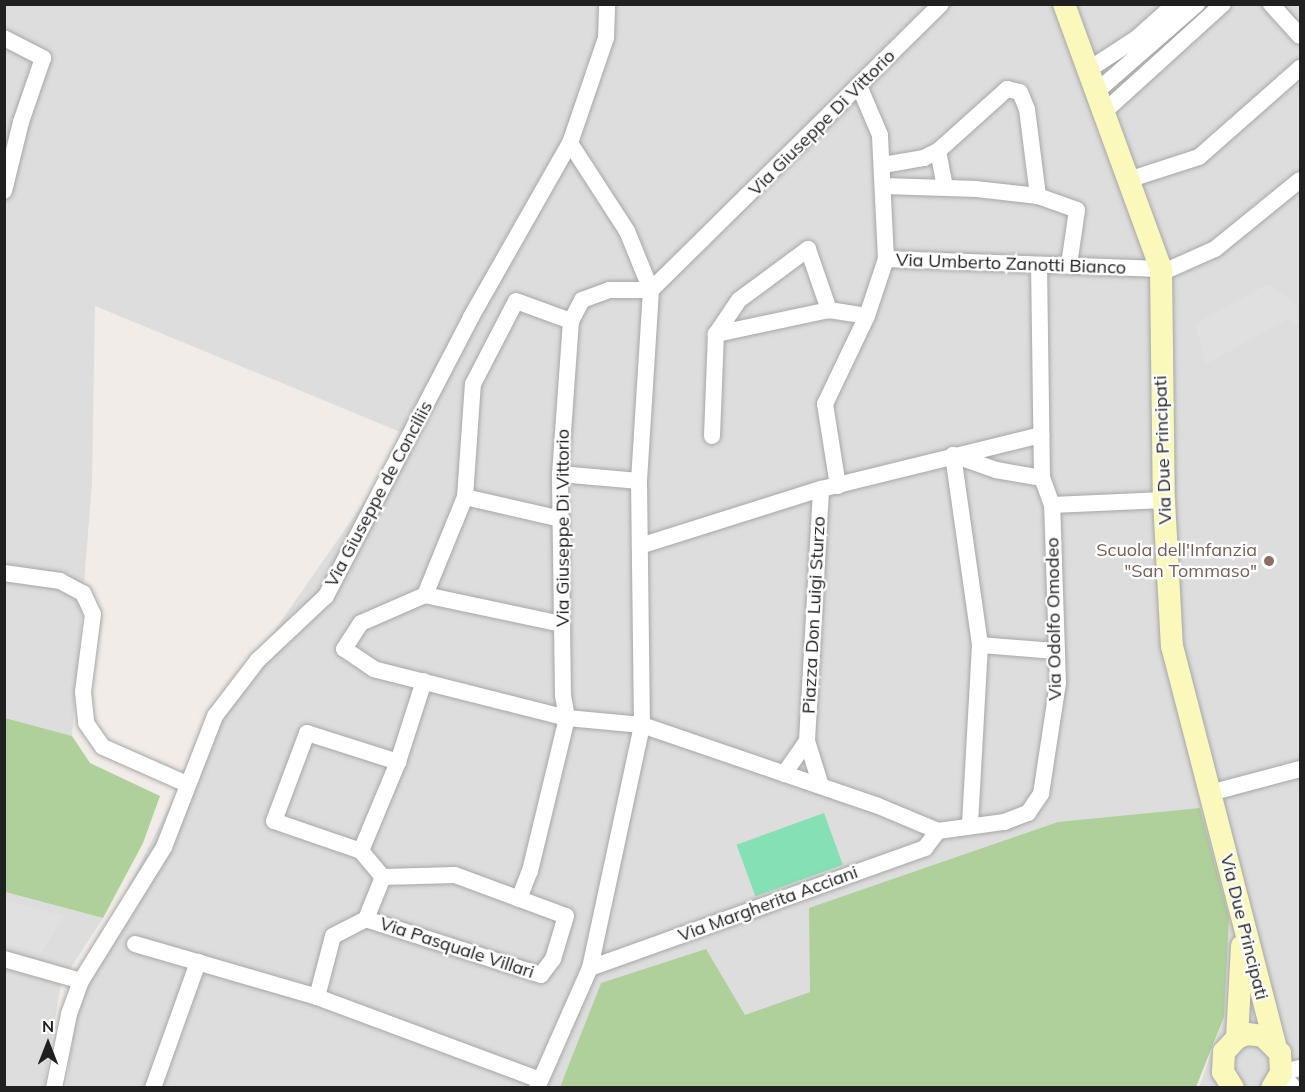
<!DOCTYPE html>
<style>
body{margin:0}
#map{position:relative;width:1305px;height:1092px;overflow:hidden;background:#f1ece7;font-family:Mulish,sans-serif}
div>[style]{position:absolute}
.residential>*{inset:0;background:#dedddd}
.forest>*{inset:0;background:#afd09b}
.pitch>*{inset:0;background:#85e0b5;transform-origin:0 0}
.parking>*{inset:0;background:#e0e0e0}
.roads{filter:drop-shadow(0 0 2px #a7a7a7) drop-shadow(0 0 2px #a7a7a7)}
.street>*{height:16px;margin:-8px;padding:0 8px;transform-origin:8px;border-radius:8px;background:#fff}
.secondary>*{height:22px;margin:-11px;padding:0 11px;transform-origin:11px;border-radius:11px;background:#faf8bb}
.dots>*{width:16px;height:16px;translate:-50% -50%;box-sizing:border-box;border:3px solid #fff;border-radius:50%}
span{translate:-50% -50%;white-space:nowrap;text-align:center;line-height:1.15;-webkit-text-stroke:4.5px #fff;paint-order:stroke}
.street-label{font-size:18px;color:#202020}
.education-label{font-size:18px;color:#785e54}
.right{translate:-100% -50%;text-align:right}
.frame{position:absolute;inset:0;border:6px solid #202020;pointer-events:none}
.north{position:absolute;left:18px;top:1014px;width:60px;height:60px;-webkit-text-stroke:4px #fff;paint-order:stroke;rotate:0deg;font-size:16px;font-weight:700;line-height:24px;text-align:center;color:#202020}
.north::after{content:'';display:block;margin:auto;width:21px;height:27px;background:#202020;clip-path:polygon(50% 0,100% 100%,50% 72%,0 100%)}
</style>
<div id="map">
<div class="residential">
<div style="clip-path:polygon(4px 5px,1300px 5px,1300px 1087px,1199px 1087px,1224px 1017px,810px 992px,744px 1016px,601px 983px,560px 1087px,66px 1087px,81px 981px,215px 716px,410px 436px,95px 306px,92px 482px,72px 736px,5px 718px)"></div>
<div style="clip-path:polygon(4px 892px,103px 918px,61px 983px,44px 1087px,5px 1087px)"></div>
</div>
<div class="forest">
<div style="clip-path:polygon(5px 718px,72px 736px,90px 763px,160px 796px,143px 843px,103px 918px,5px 892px)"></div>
<div style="clip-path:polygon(1200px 808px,1229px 918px,1224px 1017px,1196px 1087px,560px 1087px,601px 983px,706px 949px,745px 1015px,810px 992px,809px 908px,1058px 822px)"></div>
</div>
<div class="pitch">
<div style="left:824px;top:813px;width:55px;height:93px;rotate:70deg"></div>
</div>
<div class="parking">
<div style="clip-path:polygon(1268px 284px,1300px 307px,1300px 328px,1289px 318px,1206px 364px,1195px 324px)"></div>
<div style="clip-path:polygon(5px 900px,64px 916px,41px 953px,5px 944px)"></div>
</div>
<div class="roads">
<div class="street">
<div style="left:1271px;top:4px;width:43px;rotate:47.8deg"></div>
<div style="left:4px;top:38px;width:44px;rotate:27.1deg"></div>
<div style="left:43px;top:58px;width:68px;rotate:109deg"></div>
<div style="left:21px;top:122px;width:71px;rotate:103.8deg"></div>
<div style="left:1088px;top:70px;width:59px;rotate:-33.1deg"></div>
<div style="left:1137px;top:38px;width:51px;rotate:-41.8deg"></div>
<div style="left:1096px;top:92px;width:134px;rotate:-41.1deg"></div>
<div style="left:1105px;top:111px;width:159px;rotate:-42.2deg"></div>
<div style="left:570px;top:143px;width:105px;rotate:57.1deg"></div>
<div style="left:627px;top:231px;width:64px;rotate:67.9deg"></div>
<div style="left:651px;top:290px;width:407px;rotate:-44.6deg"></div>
<div style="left:938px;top:151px;width:37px;rotate:79deg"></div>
<div style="left:883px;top:165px;width:42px;rotate:-9.7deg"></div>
<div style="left:924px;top:158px;width:16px;rotate:-27deg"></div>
<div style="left:938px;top:151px;width:93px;rotate:-41.9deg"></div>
<div style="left:1007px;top:89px;width:13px;rotate:13deg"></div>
<div style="left:1020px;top:92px;width:18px;rotate:68deg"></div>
<div style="left:1027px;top:109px;width:88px;rotate:82.8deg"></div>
<div style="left:1038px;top:196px;width:61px;rotate:-173.5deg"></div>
<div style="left:977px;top:189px;width:93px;rotate:-178.2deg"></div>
<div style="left:1131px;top:179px;width:71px;rotate:-17.9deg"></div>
<div style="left:1199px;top:157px;width:135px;rotate:-41.4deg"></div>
<div style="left:1038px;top:196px;width:41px;rotate:19.7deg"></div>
<div style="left:1077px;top:210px;width:56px;rotate:98.3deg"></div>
<div style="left:886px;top:259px;width:275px;rotate:2.1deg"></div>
<div style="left:1161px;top:273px;width:59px;rotate:-24deg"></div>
<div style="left:1215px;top:249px;width:109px;rotate:-39.1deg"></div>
<div style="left:609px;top:290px;width:42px"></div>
<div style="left:651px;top:290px;width:191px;rotate:93.6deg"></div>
<div style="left:639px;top:481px;width:244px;rotate:89.3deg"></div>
<div style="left:642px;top:725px;width:75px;rotate:-174.7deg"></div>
<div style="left:567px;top:718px;width:23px;rotate:-100deg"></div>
<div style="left:563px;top:695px;width:221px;rotate:-90.8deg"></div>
<div style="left:560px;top:474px;width:153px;rotate:-85.9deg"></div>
<div style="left:571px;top:321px;width:24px;rotate:-62deg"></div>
<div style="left:582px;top:300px;width:29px;rotate:-20deg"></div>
<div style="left:829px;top:310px;width:116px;rotate:168deg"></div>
<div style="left:716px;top:334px;width:41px;rotate:-55.9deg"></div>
<div style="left:739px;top:300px;width:86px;rotate:-36.5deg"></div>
<div style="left:808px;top:249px;width:65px;rotate:71deg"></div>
<div style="left:829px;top:310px;width:38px;rotate:9deg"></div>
<div style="left:712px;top:436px;width:102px;rotate:-87.8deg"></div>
<div style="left:953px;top:455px;width:192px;rotate:81.9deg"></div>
<div style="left:980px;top:645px;width:179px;rotate:93.2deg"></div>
<div style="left:953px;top:455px;width:46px;rotate:19.2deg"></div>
<div style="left:996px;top:470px;width:47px;rotate:9.9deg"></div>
<div style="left:560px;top:474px;width:79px;rotate:5.1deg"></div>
<div style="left:838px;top:486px;width:83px;rotate:-99deg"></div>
<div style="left:825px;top:404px;width:98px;rotate:-64.5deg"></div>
<div style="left:867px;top:316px;width:60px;rotate:-71.6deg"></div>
<div style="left:886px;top:259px;width:124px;rotate:-92.8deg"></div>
<div style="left:880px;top:135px;width:51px;rotate:-113.1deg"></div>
<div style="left:465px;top:497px;width:98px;rotate:12.9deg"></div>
<div style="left:1052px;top:505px;width:112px;rotate:-2.6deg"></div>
<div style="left:640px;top:546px;width:190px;rotate:-17.5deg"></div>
<div style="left:821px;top:489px;width:227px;rotate:-13.8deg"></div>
<div style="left:4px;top:573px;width:57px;rotate:8.1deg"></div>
<div style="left:60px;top:581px;width:26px;rotate:28deg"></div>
<div style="left:83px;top:593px;width:23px;rotate:65deg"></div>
<div style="left:93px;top:614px;width:79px;rotate:97.3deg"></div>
<div style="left:83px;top:692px;width:31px;rotate:84deg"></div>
<div style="left:86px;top:723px;width:29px;rotate:55deg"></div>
<div style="left:103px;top:747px;width:92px;rotate:23.8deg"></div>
<div style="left:425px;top:595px;width:140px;rotate:12deg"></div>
<div style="left:980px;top:645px;width:77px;rotate:4.5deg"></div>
<div style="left:807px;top:741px;width:47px;rotate:72.7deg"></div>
<div style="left:398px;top:762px;width:96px;rotate:112.6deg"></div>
<div style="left:361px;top:851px;width:92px;rotate:-161deg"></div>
<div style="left:274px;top:821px;width:94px;rotate:-69.4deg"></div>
<div style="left:307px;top:733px;width:96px;rotate:17.7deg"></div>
<div style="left:398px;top:762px;width:85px;rotate:-72.2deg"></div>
<div style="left:784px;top:774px;width:40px;rotate:-55.1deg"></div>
<div style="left:807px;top:741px;width:252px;rotate:-86.8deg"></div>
<div style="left:1210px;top:793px;width:93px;rotate:-14.9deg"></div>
<div style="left:361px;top:851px;width:34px;rotate:50deg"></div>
<div style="left:383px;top:877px;width:72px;rotate:-1.6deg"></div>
<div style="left:455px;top:875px;width:118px;rotate:20.3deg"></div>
<div style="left:566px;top:916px;width:45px;rotate:106.8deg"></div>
<div style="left:553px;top:959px;width:20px;rotate:127deg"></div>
<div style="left:541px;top:975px;width:184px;rotate:-162.3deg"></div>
<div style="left:366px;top:919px;width:45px;rotate:-68deg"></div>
<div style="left:519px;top:899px;width:30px;rotate:-69deg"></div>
<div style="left:530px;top:871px;width:157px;rotate:-76.4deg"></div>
<div style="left:567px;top:718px;width:199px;rotate:-165.8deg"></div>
<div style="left:374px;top:669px;width:36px;rotate:-146deg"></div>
<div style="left:344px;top:649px;width:31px;rotate:-57deg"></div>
<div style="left:361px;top:623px;width:70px;rotate:-23.6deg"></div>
<div style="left:425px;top:595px;width:106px;rotate:-67.8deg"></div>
<div style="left:465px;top:497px;width:113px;rotate:-86deg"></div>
<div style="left:473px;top:384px;width:93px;rotate:-62.6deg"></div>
<div style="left:516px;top:301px;width:59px;rotate:20deg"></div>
<div style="left:135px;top:944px;width:190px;rotate:16.2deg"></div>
<div style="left:317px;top:997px;width:63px;rotate:-75.3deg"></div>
<div style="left:333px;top:936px;width:37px;rotate:-27deg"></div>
<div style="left:4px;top:959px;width:80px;rotate:15.9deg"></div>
<div style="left:590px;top:968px;width:356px;rotate:-19.7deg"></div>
<div style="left:925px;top:848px;width:21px;rotate:-53deg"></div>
<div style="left:317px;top:997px;width:238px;rotate:20.4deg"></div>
<div style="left:54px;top:1088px;width:76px;rotate:-78.5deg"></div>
<div style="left:69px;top:1014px;width:35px;rotate:-70deg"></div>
<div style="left:81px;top:981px;width:158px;rotate:-58.2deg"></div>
<div style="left:164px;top:847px;width:141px;rotate:-68.7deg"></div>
<div style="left:215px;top:716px;width:71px;rotate:-52.5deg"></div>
<div style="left:258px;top:660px;width:93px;rotate:-43.3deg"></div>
<div style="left:326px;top:596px;width:314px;rotate:-62.5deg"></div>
<div style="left:471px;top:317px;width:200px;rotate:-60.4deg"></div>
<div style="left:570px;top:143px;width:111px;rotate:-71.1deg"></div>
<div style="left:606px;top:38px;width:34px;rotate:-88deg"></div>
<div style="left:153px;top:1088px;width:134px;rotate:-70.3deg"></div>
<div style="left:537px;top:1088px;width:131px;rotate:-66.2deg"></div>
<div style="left:590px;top:968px;width:249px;rotate:-77.9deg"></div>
<div style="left:642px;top:725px;width:247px;rotate:18.9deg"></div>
<div style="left:876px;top:805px;width:67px;rotate:22.8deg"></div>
<div style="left:938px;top:831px;width:67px;rotate:-7.8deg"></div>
<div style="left:1004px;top:822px;width:26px;rotate:-21deg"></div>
<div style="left:1028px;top:813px;width:23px;rotate:-56deg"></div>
<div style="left:1041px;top:794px;width:112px;rotate:-81.3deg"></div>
<div style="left:1058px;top:683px;width:178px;rotate:-91.9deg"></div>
<div style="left:1052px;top:505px;width:29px;rotate:-110deg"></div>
<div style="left:1042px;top:478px;width:213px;rotate:-90.8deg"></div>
<div style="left:1294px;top:1088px;width:20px;rotate:-131deg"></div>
<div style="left:1281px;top:1073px;width:20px;rotate:-15deg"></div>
</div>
<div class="secondary">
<div style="left:1064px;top:4px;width:282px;rotate:69.9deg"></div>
<div style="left:1161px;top:269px;width:231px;rotate:89.3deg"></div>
<div style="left:1164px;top:500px;width:146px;rotate:86.9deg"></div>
<div style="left:1172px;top:646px;width:411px;rotate:75.5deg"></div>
<div style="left:1237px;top:1038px;width:92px;rotate:-86.9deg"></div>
<div style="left:1233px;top:1088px;width:19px;rotate:-122deg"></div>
<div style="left:1223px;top:1072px;width:20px;rotate:-87deg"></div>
<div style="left:1224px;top:1052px;width:19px;rotate:-47deg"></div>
<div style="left:1237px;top:1038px;width:11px;rotate:-22deg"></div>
<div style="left:1247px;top:1034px;width:16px;rotate:7deg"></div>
<div style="left:1263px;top:1036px;width:24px;rotate:45deg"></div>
<div style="left:1280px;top:1053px;width:20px;rotate:87deg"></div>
<div style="left:1281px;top:1073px;width:17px;rotate:121deg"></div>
</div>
</div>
<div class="dots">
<div style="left:1269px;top:561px;background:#8d6e63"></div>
</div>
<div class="street-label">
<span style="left:822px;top:123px;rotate:-45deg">Via Giuseppe Di Vittorio</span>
<span style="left:1011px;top:264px;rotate:2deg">Via Umberto Zanotti Bianco</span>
<span style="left:1163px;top:450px;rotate:-92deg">Via Due Principati</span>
<span style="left:379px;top:494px;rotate:-62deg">Via Giuseppe de Conciliis</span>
<span style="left:563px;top:528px;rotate:-90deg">Via Giuseppe Di Vittorio</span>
<span style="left:814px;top:615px;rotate:-87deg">Piazza Don Luigi Sturzo</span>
<span style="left:1054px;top:619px;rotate:-91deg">Via Odolfo Omodeo</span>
<span style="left:768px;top:904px;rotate:-20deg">Via Margherita Acciani</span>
<span style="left:1244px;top:927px;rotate:76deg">Via Due Principati</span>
<span style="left:457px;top:948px;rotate:18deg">Via Pasquale Villari</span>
</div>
<div class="education-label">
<span class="right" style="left:1257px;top:561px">Scuola dell'Infanzia<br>"San Tommaso"</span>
</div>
<div class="frame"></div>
<div class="north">N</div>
</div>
